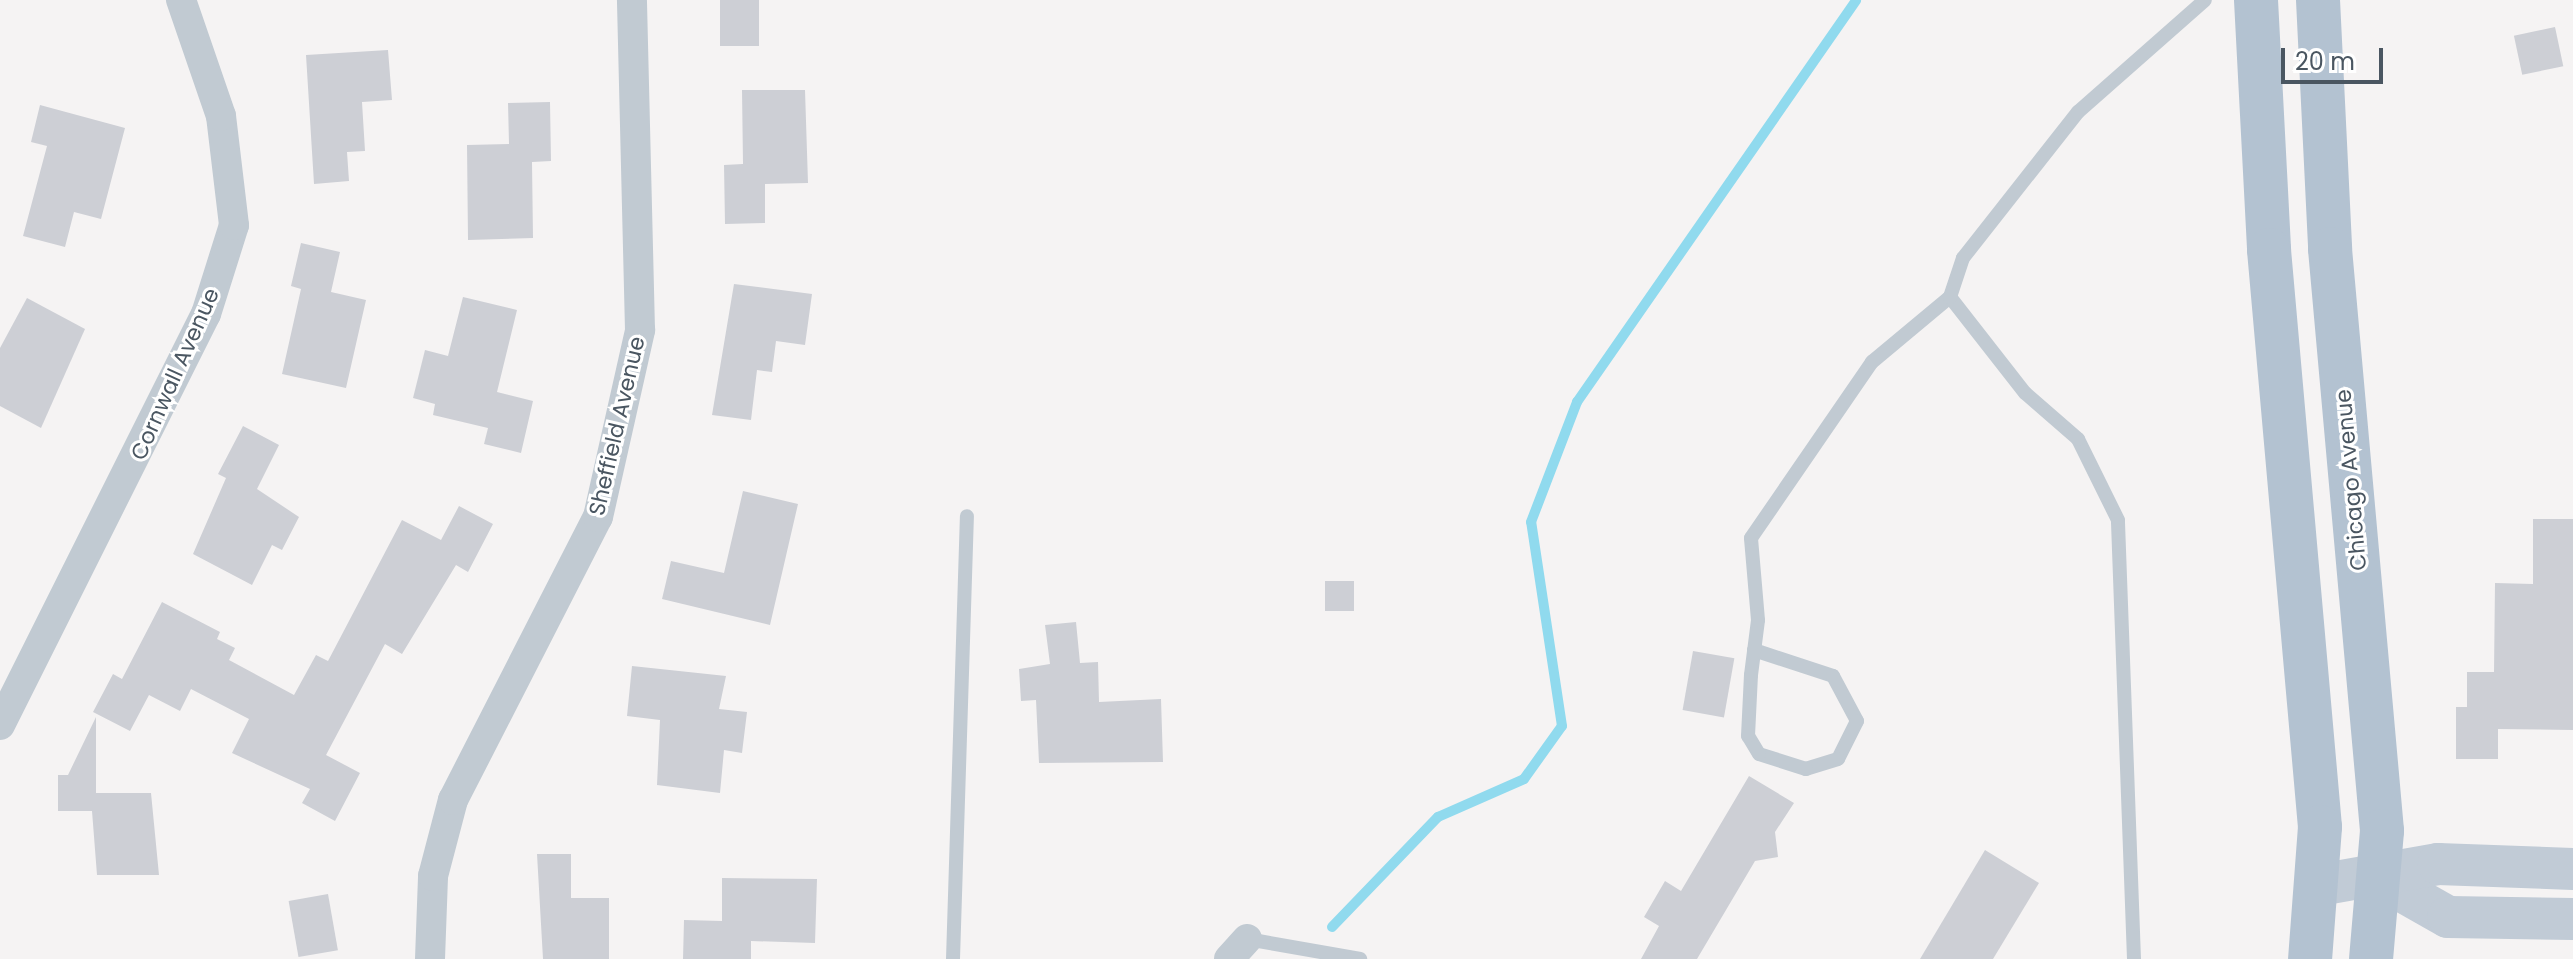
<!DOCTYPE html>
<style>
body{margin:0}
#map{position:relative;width:2573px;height:959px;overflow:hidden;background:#f5f3f3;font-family:Poppins,sans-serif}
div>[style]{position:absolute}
.stream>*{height:10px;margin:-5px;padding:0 5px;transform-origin:5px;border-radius:5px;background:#90daee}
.building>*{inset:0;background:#cdcfd5;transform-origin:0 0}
.lane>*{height:14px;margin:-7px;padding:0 7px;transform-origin:7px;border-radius:7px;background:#c1cad2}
.street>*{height:30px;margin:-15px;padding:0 15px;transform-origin:15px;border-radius:15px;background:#c1cad2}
.secondary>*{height:42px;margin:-21px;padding:0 21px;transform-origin:21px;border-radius:21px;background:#c1cbd6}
.primary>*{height:44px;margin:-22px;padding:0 22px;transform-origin:22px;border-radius:22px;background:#b3c2d1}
span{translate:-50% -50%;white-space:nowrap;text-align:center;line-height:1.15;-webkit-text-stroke:6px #fff;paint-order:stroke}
.street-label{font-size:22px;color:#4a5661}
.scale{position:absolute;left:2281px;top:48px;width:102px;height:36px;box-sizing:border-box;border:4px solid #4a5661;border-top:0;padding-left:10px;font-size:24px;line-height:28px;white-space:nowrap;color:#4a5661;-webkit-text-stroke:6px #fff;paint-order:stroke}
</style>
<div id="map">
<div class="stream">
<div style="left:1332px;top:927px;width:153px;rotate:-46.1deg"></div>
<div style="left:1438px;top:817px;width:94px;rotate:-23.8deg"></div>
<div style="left:1524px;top:779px;width:65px;rotate:-54.4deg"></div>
<div style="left:1562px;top:726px;width:206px;rotate:-98.6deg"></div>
<div style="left:1531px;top:522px;width:129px;rotate:-69deg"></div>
<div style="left:1577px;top:402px;width:489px;rotate:-55.2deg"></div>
</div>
<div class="building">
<div style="left:720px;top:0;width:39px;height:46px"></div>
<div style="left:2555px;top:27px;width:40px;height:42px;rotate:78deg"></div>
<div style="clip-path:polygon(388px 50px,392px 100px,362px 102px,365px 151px,347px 152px,349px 181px,314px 184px,306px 55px)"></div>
<div style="clip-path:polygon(742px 90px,805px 90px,808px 183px,765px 184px,765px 223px,725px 224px,724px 165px,743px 164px)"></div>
<div style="clip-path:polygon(550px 102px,551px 161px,532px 162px,533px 238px,468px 240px,467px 145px,509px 144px,508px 103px)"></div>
<div style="clip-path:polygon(40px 105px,125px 128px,101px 219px,74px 212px,65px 247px,23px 236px,47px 146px,31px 142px)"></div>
<div style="clip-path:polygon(301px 243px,340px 252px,331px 292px,366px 300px,346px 388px,282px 374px,301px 289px,291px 286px)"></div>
<div style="clip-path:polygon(734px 284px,812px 294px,805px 345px,776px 341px,772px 372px,757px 370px,751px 420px,712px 415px)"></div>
<div style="clip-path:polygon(463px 297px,517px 310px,497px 392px,533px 401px,521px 453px,484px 444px,488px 428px,433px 415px,435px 404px,413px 398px,425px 350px,448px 356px)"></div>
<div style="clip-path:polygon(27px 298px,85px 329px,41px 428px,0 406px,0 348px)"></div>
<div style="clip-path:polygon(243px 426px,279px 445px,257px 489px,299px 517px,282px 550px,272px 545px,252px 585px,193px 554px,226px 478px,218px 474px)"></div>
<div style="clip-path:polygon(743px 491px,798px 504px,770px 625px,662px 599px,671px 561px,724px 573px)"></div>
<div style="clip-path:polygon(459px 506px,493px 524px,468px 572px,456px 565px,402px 654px,385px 644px,326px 755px,360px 773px,335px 821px,302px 803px,310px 789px,232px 753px,249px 719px,191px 689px,180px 711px,149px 695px,130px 731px,93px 712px,113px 674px,122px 679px,162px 602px,220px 632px,217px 639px,235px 648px,229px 660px,294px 695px,316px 655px,328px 661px,402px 520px,441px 540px)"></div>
<div style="clip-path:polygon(2533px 519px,2573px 519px,2573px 730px,2498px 729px,2498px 759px,2456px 759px,2456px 707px,2467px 707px,2467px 672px,2494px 672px,2495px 583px,2533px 584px)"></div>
<div style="left:1325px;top:581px;width:29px;height:30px"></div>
<div style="clip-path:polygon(1076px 622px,1080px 663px,1098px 662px,1099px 702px,1161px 699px,1163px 762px,1039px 763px,1036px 700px,1021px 701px,1019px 669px,1050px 664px,1045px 625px)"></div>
<div style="left:1693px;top:651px;width:42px;height:60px;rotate:10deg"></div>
<div style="clip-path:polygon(632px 666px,726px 676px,719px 709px,747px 712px,742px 753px,724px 750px,720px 793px,657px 785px,660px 720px,627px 716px)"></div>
<div style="clip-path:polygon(96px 717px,96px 793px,151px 793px,159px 875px,97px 875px,92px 811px,58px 811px,58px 775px,68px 775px)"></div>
<div style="clip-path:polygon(1749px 776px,1794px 803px,1775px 832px,1778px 857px,1755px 861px,1697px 959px,1641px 959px,1659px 926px,1644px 917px,1665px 881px,1681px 891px)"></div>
<div style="clip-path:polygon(1985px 850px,2039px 883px,1993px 959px,1920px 959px)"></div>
<div style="clip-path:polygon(537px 854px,571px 854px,571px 898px,609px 898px,609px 959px,543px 959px)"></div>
<div style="clip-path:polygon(722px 878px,817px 879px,815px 943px,751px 941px,751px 959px,683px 959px,684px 920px,722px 921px)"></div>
<div style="left:328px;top:894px;width:57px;height:40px;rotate:80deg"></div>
</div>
<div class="lane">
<div style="left:1754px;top:650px;width:83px;rotate:18.2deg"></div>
<div style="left:1833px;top:676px;width:51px;rotate:61.9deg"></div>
<div style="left:1857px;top:721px;width:42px;rotate:116.6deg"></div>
<div style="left:1838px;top:759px;width:34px;rotate:163deg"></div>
<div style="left:1806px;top:769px;width:49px;rotate:-162.3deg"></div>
<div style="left:1759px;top:754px;width:21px;rotate:-121deg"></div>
<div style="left:1748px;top:736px;width:61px;rotate:-87.2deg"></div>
<div style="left:1751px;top:675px;width:55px;rotate:-82.7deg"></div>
<div style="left:1758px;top:620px;width:82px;rotate:-94.9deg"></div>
<div style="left:1751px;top:538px;width:214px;rotate:-55.5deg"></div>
<div style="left:1872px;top:362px;width:102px;rotate:-39.8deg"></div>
<div style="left:1247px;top:939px;width:115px;rotate:10deg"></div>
<div style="left:953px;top:959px;width:443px;rotate:-88.2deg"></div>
<div style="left:2134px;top:959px;width:439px;rotate:-92.1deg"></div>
<div style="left:2118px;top:520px;width:90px;rotate:-116.3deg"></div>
<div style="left:2078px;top:439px;width:70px;rotate:-139deg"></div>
<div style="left:2025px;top:393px;width:122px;rotate:-128deg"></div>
<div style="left:1950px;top:297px;width:41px;rotate:-71.6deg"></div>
<div style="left:1963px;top:258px;width:186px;rotate:-51.8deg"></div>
<div style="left:2078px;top:112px;width:169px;rotate:-41.4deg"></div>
</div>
<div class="street">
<div style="left:0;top:725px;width:460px;rotate:-63.4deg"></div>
<div style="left:206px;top:314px;width:93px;rotate:-72.5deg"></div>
<div style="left:234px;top:225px;width:110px;rotate:-96.8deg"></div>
<div style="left:221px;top:116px;width:123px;rotate:-109deg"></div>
<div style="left:430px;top:959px;width:83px;rotate:-87.9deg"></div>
<div style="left:433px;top:876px;width:79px;rotate:-75.3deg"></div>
<div style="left:453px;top:800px;width:318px;rotate:-62.9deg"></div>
<div style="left:598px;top:517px;width:192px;rotate:-77.3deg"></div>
<div style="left:640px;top:330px;width:330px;rotate:-91.4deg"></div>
<div style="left:1229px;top:959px;width:27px;rotate:-48deg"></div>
</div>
<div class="secondary">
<div style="left:2379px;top:878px;width:79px;rotate:29.5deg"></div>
<div style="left:2448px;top:917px;width:125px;rotate:0.9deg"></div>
<div style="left:2319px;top:885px;width:121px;rotate:-10deg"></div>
<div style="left:2438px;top:864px;width:135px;rotate:2.1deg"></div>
</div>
<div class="primary">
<div style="left:2256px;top:0;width:250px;rotate:87deg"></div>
<div style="left:2269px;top:250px;width:579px;rotate:84.95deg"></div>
<div style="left:2320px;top:827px;width:132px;rotate:94.3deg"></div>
<div style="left:2318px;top:0;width:249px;rotate:87.2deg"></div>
<div style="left:2330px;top:249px;width:584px;rotate:84.89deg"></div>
<div style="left:2382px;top:831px;width:128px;rotate:94.9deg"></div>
</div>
<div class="street-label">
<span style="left:175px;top:374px;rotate:-66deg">Cornwall Avenue</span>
<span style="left:617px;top:426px;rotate:-77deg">Sheffield Avenue</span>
<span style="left:2351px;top:480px;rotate:-95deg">Chicago Avenue</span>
</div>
<div class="scale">20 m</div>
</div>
